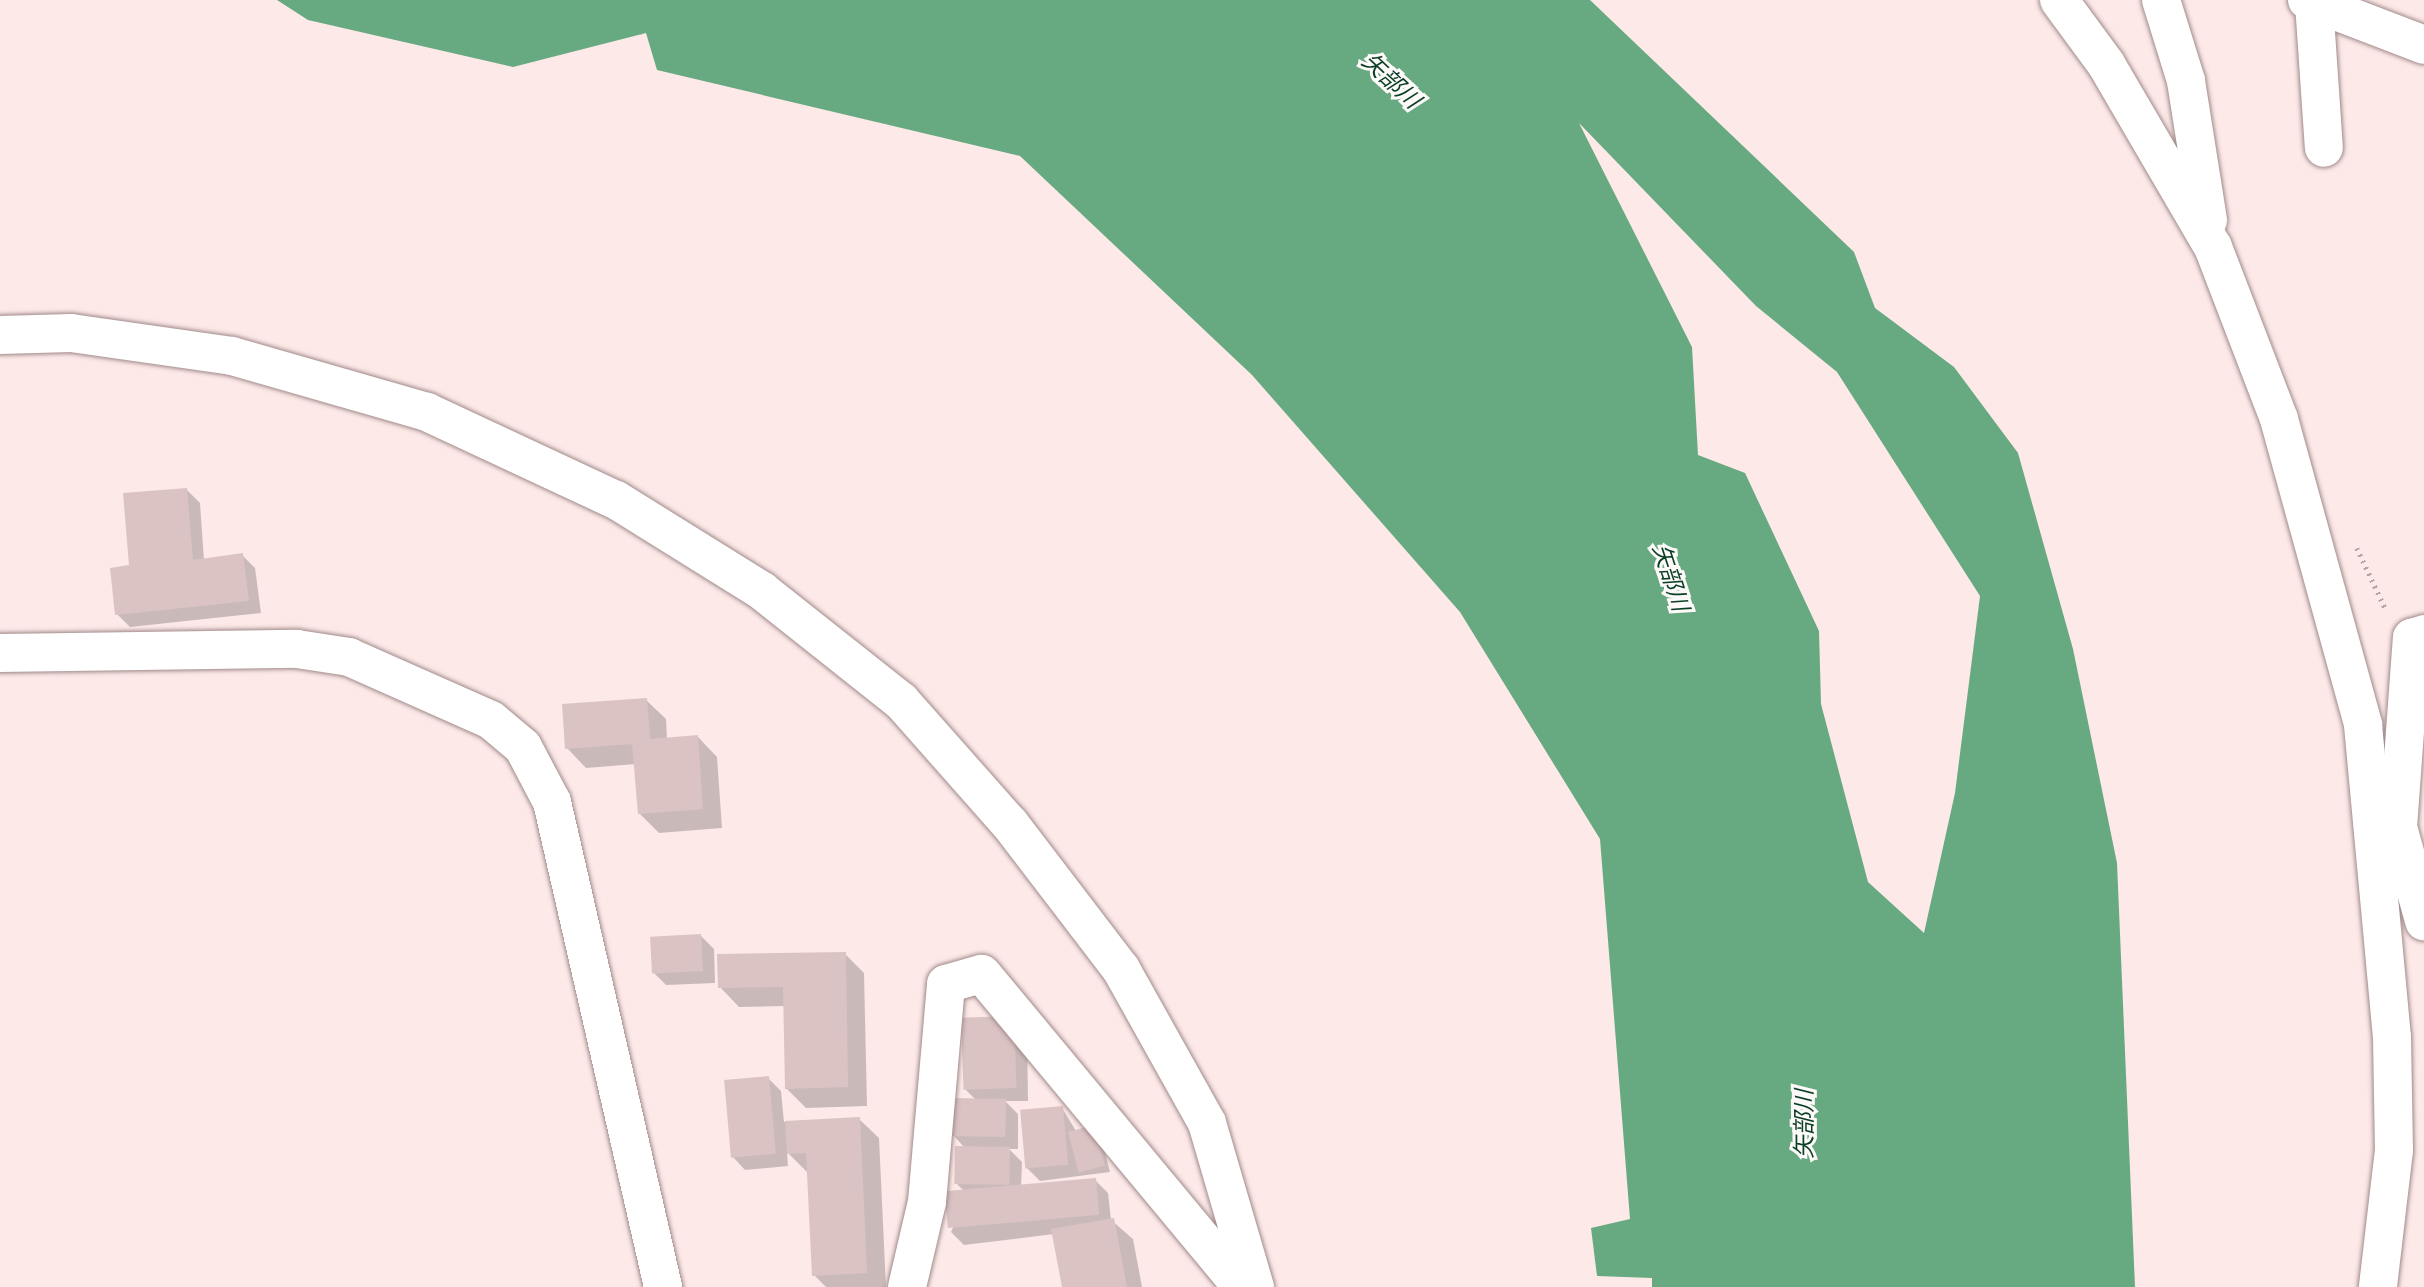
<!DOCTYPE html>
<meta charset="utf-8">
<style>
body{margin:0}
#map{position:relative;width:2424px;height:1287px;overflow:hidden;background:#fce9e8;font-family:"Alegreya Sans","Noto Sans JP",sans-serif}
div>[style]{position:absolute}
.water>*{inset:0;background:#67aa82}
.shadow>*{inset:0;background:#0003}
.building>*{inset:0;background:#dbc3c3;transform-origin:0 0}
.path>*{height:4.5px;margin-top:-2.25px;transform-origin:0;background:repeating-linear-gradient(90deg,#b5a5a5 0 2px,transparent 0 7px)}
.roads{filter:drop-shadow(0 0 2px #a18a8a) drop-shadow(0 0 2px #a18a8a)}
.minor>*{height:38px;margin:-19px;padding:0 19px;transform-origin:19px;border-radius:19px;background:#fff}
span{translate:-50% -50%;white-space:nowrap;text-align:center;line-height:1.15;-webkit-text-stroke:6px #fffafa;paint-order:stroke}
.water-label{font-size:23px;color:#093f25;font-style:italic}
</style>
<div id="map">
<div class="water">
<div style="clip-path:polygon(evenodd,277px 0,1590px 0,1854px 252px,1875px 308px,1954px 367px,2018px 453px,2073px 649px,2117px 863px,2135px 1287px,1652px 1287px,1652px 1278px,1597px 1276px,1591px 1228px,1630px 1219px,1600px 839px,1460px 612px,1252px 375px,1020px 156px,657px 70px,646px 33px,513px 67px,308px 20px,277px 0,1579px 123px,1756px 306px,1837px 372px,1980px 596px,1955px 793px,1924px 933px,1868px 882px,1821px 704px,1819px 631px,1745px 473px,1698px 455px,1692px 347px,1579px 123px)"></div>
</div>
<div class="shadow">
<div style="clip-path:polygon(187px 490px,200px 503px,204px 560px,242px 555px,255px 568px,261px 613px,130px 627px,117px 614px,131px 566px)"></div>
<div style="clip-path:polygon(646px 700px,666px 719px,667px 739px,698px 737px,717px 757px,722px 828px,659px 833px,639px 813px,636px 764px,586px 768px,567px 748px)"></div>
<div style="clip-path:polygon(701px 936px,714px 949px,715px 983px,666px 985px,653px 972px)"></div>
<div style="clip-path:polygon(845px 954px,864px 973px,867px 1106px,806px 1108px,786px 1088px,785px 1006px,739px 1007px,720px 987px)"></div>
<div style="clip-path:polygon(1027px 1031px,1028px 1101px,1005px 1101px,1018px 1114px,1018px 1149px,1009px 1149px,1022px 1162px,1021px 1188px,1095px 1180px,1108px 1193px,1111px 1220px,1133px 1239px,1142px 1287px,1063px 1287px,1054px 1234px,964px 1245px,951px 1232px,968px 1195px,956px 1183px,965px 1148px,953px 1135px,976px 1100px,964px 1088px)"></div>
<div style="clip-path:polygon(768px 1078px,781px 1091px,784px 1122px,859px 1119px,879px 1138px,886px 1287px,826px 1287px,814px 1275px,809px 1174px,787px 1152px,788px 1166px,745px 1170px,732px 1156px)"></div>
<div style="clip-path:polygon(1062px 1108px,1076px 1131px,1100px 1133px,1110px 1172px,1040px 1181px,1027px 1168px)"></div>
</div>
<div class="building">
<div style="clip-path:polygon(187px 488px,193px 560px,243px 553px,249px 601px,115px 615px,110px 568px,129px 565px,123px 493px)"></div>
<div style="clip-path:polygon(647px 698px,650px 739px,698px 735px,703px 809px,638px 814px,632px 744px,565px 749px,562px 704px)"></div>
<div style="left:701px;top:934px;width:37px;height:51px;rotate:87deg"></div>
<div style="clip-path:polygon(846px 952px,848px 1087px,785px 1089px,783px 987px,718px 988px,717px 954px)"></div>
<div style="left:1014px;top:1016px;width:72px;height:53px;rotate:88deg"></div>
<div style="left:769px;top:1076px;width:78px;height:45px;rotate:85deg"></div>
<div style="left:951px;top:1098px;width:55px;height:38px;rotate:1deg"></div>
<div style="left:1063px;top:1106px;width:59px;height:43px;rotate:85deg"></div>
<div style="clip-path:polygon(860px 1117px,867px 1273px,812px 1276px,806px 1153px,787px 1154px,785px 1121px)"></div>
<div style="left:1094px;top:1125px;width:42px;height:27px;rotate:75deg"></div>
<div style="left:955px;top:1146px;width:55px;height:38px;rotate:1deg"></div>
<div style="left:1096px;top:1178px;width:37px;height:152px;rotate:85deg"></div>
<div style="clip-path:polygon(1114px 1218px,1127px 1287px,1062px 1287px,1051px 1229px)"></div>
</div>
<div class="path">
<div style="left:2357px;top:548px;width:68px;rotate:64.9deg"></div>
</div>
<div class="roads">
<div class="minor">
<div style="left:2059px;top:0;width:79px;rotate:53.7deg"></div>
<div style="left:2106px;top:64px;width:212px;rotate:59.7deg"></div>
<div style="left:2213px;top:247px;width:184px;rotate:69deg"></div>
<div style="left:2279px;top:419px;width:317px;rotate:74.6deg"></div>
<div style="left:2363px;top:725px;width:313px;rotate:84.7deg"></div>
<div style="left:2392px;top:1037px;width:113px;rotate:89deg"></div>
<div style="left:2394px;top:1150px;width:138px;rotate:96.7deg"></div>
<div style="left:2161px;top:0;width:85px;rotate:72.8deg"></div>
<div style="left:2186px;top:81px;width:141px;rotate:81deg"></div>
<div style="left:2307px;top:0;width:125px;rotate:21deg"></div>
<div style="left:2314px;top:3px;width:145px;rotate:86.1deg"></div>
<div style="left:0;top:335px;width:71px;rotate:-1.6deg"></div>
<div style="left:71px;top:333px;width:163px;rotate:8.1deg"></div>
<div style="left:232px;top:356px;width:203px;rotate:16deg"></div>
<div style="left:427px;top:412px;width:208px;rotate:25deg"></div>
<div style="left:616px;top:500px;width:172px;rotate:31.9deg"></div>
<div style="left:762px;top:591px;width:177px;rotate:38.4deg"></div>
<div style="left:901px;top:701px;width:164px;rotate:48.5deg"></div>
<div style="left:1010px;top:824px;width:183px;rotate:52.6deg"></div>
<div style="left:1121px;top:969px;width:176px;rotate:60.8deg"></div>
<div style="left:1207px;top:1123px;width:171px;rotate:73.7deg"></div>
<div style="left:0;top:653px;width:297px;rotate:-0.8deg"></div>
<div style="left:297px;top:649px;width:53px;rotate:8.7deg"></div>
<div style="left:349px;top:657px;width:155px;rotate:23.9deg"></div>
<div style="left:491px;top:720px;width:42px;rotate:40.2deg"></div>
<div style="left:523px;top:747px;width:62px;rotate:62.2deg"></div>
<div style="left:552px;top:802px;width:498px;rotate:77.1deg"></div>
<div style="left:2398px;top:827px;width:98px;rotate:74.5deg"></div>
<div style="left:2377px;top:831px;width:21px;rotate:-11deg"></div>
<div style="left:2398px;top:827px;width:190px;rotate:-85.8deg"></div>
<div style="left:2412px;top:638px;width:13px;rotate:-18deg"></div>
<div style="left:907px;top:1287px;width:87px;rotate:-76.8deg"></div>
<div style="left:927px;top:1202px;width:219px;rotate:-85deg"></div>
<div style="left:946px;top:984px;width:37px;rotate:-16deg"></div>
<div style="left:982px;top:974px;width:407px;rotate:50.3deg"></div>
</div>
</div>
<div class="water-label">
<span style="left:1390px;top:82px;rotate:43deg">矢部川</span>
<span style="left:1669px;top:578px;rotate:72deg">矢部川</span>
<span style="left:1806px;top:1124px;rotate:-90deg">矢部川</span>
</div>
</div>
